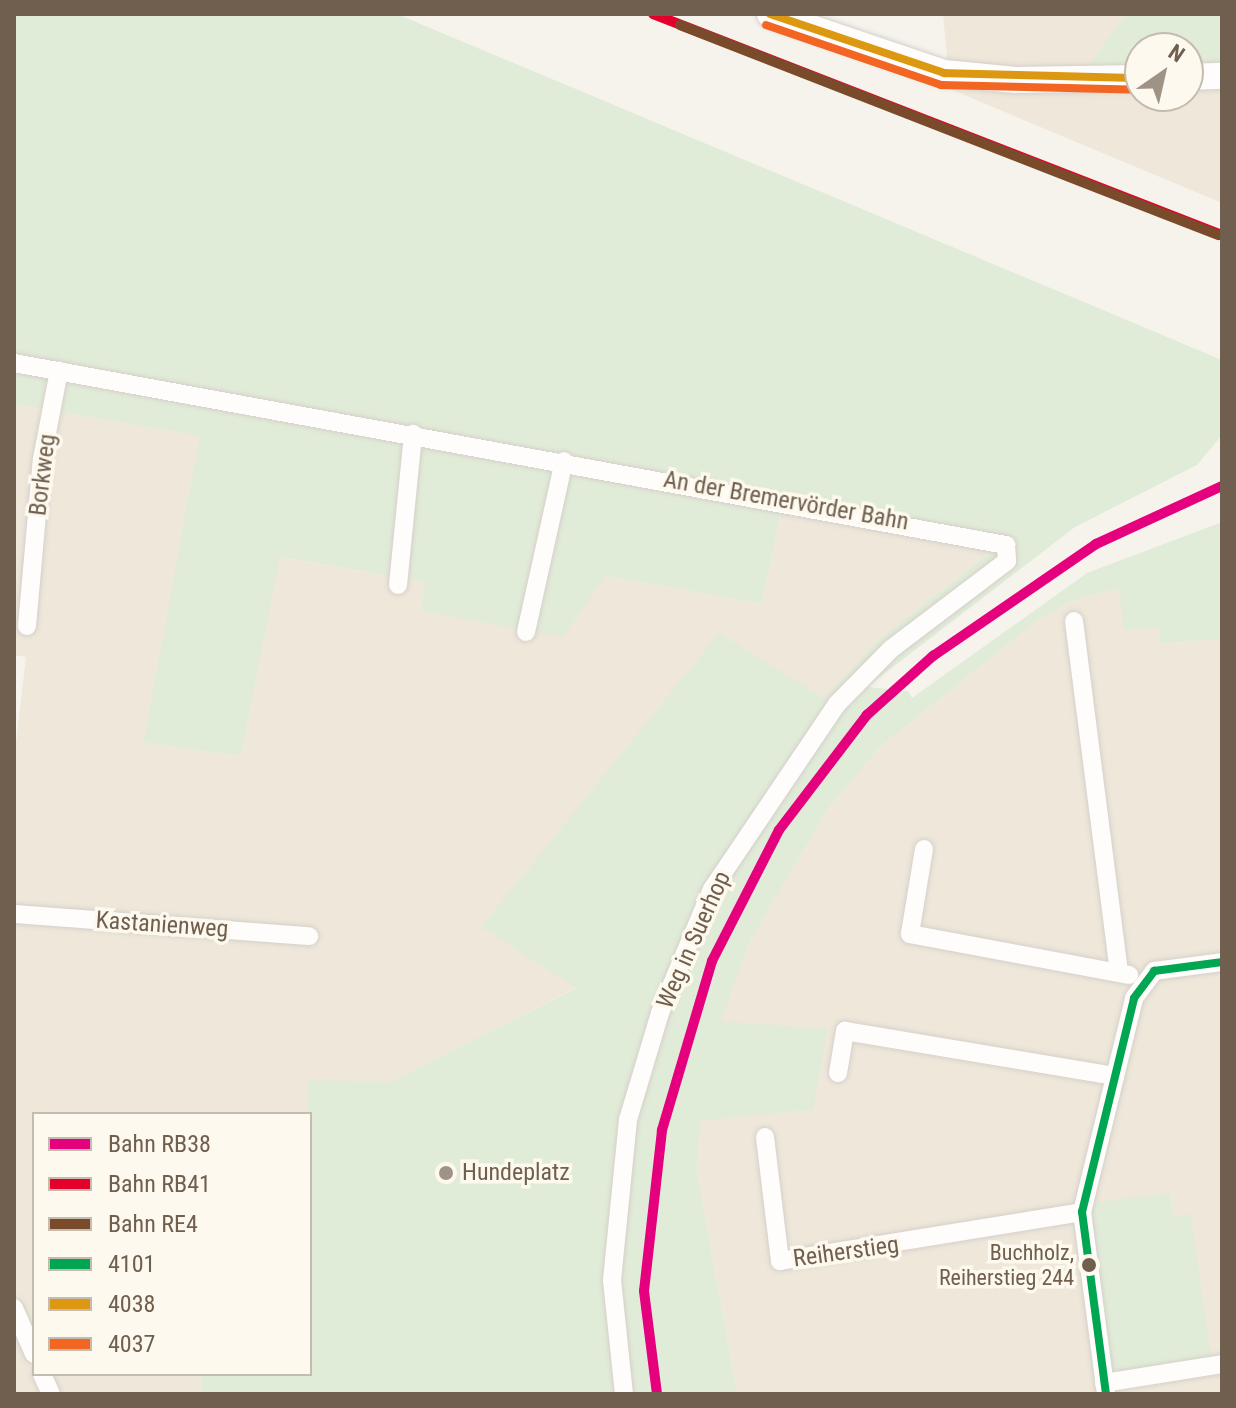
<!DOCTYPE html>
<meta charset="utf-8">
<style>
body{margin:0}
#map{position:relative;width:1236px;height:1408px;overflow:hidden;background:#f6f3ec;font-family:"Roboto Condensed",sans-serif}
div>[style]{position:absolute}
.residential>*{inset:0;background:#eee7da}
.green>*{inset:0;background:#e1ecd8}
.roads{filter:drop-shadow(0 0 2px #d5d0ca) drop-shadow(0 0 2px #d5d0ca)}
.street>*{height:18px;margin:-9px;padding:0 9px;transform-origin:9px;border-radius:9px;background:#fefdfc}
.secondary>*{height:26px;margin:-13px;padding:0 13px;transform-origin:13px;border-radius:13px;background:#fefdfc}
.bus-1>*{height:8px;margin:-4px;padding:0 4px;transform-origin:4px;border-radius:4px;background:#00a651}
.bus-2>*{height:8px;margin:-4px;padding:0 4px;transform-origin:4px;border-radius:4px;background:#dc9810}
.bus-3>*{height:8px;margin:-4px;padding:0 4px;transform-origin:4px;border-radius:4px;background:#f26522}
.rail-1>*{height:10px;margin:-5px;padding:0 5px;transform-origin:5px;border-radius:5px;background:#e5007d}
.rail-2>*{height:10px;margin:-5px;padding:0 5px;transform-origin:5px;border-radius:5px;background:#e4002b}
.rail-3>*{height:10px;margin:-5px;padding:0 5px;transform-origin:5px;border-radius:5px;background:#7a4b2a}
.dots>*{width:22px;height:22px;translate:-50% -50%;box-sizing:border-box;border:4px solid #fdf9ee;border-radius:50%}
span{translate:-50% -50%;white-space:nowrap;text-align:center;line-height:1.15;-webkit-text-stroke:7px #fdf9ee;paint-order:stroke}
.bus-label{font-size:22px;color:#705f4f}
.right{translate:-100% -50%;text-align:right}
.street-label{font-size:24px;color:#705f4f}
.poi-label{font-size:24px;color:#705f4f}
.left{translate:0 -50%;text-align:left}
.frame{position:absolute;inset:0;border:16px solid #705f4f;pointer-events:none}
.legend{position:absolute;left:32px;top:1112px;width:280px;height:264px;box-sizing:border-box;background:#fdf9ee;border:2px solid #c5bbae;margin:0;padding:10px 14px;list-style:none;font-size:24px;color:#705f4f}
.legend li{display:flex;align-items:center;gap:16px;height:40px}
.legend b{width:40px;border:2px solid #c5bbae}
.north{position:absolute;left:1124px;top:32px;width:80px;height:80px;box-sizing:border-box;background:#fdf9ee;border:2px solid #c5bbae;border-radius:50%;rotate:34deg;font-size:22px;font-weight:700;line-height:32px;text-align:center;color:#705f4f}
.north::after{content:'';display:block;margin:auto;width:28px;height:36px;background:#9f9386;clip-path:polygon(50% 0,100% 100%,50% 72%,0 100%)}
</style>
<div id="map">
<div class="residential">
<div style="clip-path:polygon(943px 14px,1126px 14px,1087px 67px,1140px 66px,1140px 96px,1188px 96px,1188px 65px,1222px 63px,1222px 203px,950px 89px)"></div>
<div style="clip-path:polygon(14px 404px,201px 436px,143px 743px,241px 756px,279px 557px,424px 582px,421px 611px,606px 576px,762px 604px,781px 512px,995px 548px,881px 637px,824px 698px,481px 926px,577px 987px,393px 1082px,310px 1114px,34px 1114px,34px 1374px,200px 1374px,203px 1394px,14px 1394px,14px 760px,26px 657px,14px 655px)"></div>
<div style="clip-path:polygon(evenodd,1120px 589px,1158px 627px,1161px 644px,1222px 639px,1222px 1394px,737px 1394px,697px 1170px,701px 1120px,813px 1110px,720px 1022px,750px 941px,828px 809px,879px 748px,1039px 619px,1071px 601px,1120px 589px,1170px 1193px,1174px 1217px,1191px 1215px,1087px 1266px,1170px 1193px)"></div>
</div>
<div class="green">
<div style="clip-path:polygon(14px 14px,397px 14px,1222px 360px,1222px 435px,1197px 465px,1075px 527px,867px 687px,908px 691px,912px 698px,1087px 573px,1222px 522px,1222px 639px,1160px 644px,1158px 627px,1124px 630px,1119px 589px,1071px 601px,1039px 619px,879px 748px,828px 809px,750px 941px,721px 1021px,828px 1029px,813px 1110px,701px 1121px,697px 1170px,737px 1394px,203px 1394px,200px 1374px,310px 1374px,307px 1080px,391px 1082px,576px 988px,481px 927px,719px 633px,824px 698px,881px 637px,994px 549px,781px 512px,762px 604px,606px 576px,563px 637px,421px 611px,424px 582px,280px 557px,241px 756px,143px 743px,200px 436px,14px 404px)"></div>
<div style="clip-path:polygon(1126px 14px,1222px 14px,1222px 63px,1188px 65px,1188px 48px,1140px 48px,1140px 66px,1086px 68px)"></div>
<div style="clip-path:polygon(1170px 1193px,1174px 1217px,1191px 1214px,1212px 1366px,1104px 1383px,1084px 1204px)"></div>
</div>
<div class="roads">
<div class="street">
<div style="left:14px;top:363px;width:1009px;rotate:10.4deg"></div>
<div style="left:1006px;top:545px;width:16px;rotate:86deg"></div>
<div style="left:1007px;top:561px;width:146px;rotate:142.8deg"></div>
<div style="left:891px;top:649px;width:77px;rotate:134.5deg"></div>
<div style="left:837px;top:704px;width:223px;rotate:124deg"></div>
<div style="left:712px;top:889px;width:134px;rotate:112.8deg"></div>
<div style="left:660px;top:1013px;width:112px;rotate:106.7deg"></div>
<div style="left:628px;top:1120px;width:161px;rotate:95.7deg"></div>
<div style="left:612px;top:1280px;width:115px;rotate:84deg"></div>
<div style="left:398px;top:585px;width:152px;rotate:-84.3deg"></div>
<div style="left:1074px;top:621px;width:352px;rotate:82.7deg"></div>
<div style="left:27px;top:626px;width:168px;rotate:-84.9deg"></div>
<div style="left:42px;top:459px;width:90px;rotate:-79.1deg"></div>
<div style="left:526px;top:632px;width:175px;rotate:-77.5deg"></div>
<div style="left:924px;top:849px;width:86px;rotate:99.4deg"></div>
<div style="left:910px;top:934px;width:223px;rotate:10.6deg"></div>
<div style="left:14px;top:914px;width:296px;rotate:4.3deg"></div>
<div style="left:838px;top:1073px;width:43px;rotate:-80.5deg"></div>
<div style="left:845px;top:1031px;width:274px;rotate:9.5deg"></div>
<div style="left:765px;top:1137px;width:125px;rotate:83.1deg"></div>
<div style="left:780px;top:1261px;width:306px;rotate:-9.2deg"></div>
<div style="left:14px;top:1308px;width:50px;rotate:66.5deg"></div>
<div style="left:42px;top:1374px;width:22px;rotate:66deg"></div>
<div style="left:1104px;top:1383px;width:120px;rotate:-9.1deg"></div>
<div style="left:1106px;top:1394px;width:184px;rotate:-97.5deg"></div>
<div style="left:1082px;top:1212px;width:220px;rotate:-76.3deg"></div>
<div style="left:1134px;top:998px;width:34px;rotate:-53deg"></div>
<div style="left:1154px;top:971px;width:69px;rotate:-7.5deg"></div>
</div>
<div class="secondary">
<div style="left:770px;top:14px;width:184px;rotate:18.7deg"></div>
<div style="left:944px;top:73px;width:72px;rotate:5.6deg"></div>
<div style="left:1016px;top:80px;width:124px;rotate:-0.9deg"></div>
<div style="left:1188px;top:77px;width:34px;rotate:-2deg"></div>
</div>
</div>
<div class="bus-1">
<div style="left:1106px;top:1394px;width:184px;rotate:-97.5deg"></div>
<div style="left:1082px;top:1212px;width:220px;rotate:-76.3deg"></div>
<div style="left:1134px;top:998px;width:34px;rotate:-53deg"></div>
<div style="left:1154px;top:971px;width:69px;rotate:-7.5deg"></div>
</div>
<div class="bus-2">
<div style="left:770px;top:14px;width:184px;rotate:18.7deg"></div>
<div style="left:944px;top:73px;width:196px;rotate:1.5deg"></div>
</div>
<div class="bus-3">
<div style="left:766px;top:25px;width:185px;rotate:18.9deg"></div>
<div style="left:941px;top:85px;width:199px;rotate:1.4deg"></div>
</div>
<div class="rail-1">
<div style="left:657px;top:1394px;width:104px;rotate:-97.2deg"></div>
<div style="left:644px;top:1291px;width:162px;rotate:-83.6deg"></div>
<div style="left:662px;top:1130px;width:176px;rotate:-73.5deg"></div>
<div style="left:712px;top:961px;width:147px;rotate:-62.9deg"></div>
<div style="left:779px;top:830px;width:145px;rotate:-52.6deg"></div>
<div style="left:867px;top:715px;width:89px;rotate:-41.8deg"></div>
<div style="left:933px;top:656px;width:198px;rotate:-34.5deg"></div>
<div style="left:1096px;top:544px;width:139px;rotate:-24.7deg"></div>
</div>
<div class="rail-2">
<div style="left:653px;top:14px;width:610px;rotate:21.23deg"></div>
</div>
<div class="rail-3">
<div style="left:680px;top:25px;width:578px;rotate:21.32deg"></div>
</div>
<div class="dots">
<div style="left:446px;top:1173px;background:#9f9386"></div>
<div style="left:1089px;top:1265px;background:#705f4f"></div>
</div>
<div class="bus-label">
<span class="right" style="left:1074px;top:1265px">Buchholz,<br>Reiherstieg 244</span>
</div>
<div class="street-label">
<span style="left:43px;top:475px;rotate:-83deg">Borkweg</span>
<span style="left:786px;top:501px;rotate:10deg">An der Bremervörder Bahn</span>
<span style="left:162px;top:925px;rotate:4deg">Kastanienweg</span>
<span style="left:694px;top:940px;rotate:-66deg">Weg in Suerhop</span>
<span style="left:846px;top:1252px;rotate:-8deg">Reiherstieg</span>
</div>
<div class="poi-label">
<span class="left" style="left:462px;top:1173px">Hundeplatz</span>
</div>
<div class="frame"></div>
<ul class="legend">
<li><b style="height:10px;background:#e5007d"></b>Bahn RB38</li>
<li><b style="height:10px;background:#e4002b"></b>Bahn RB41</li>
<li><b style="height:10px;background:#7a4b2a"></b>Bahn RE4</li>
<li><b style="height:10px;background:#00a651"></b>4101</li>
<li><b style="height:10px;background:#dc9810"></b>4038</li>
<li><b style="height:10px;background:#f26522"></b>4037</li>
</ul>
<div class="north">N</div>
</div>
